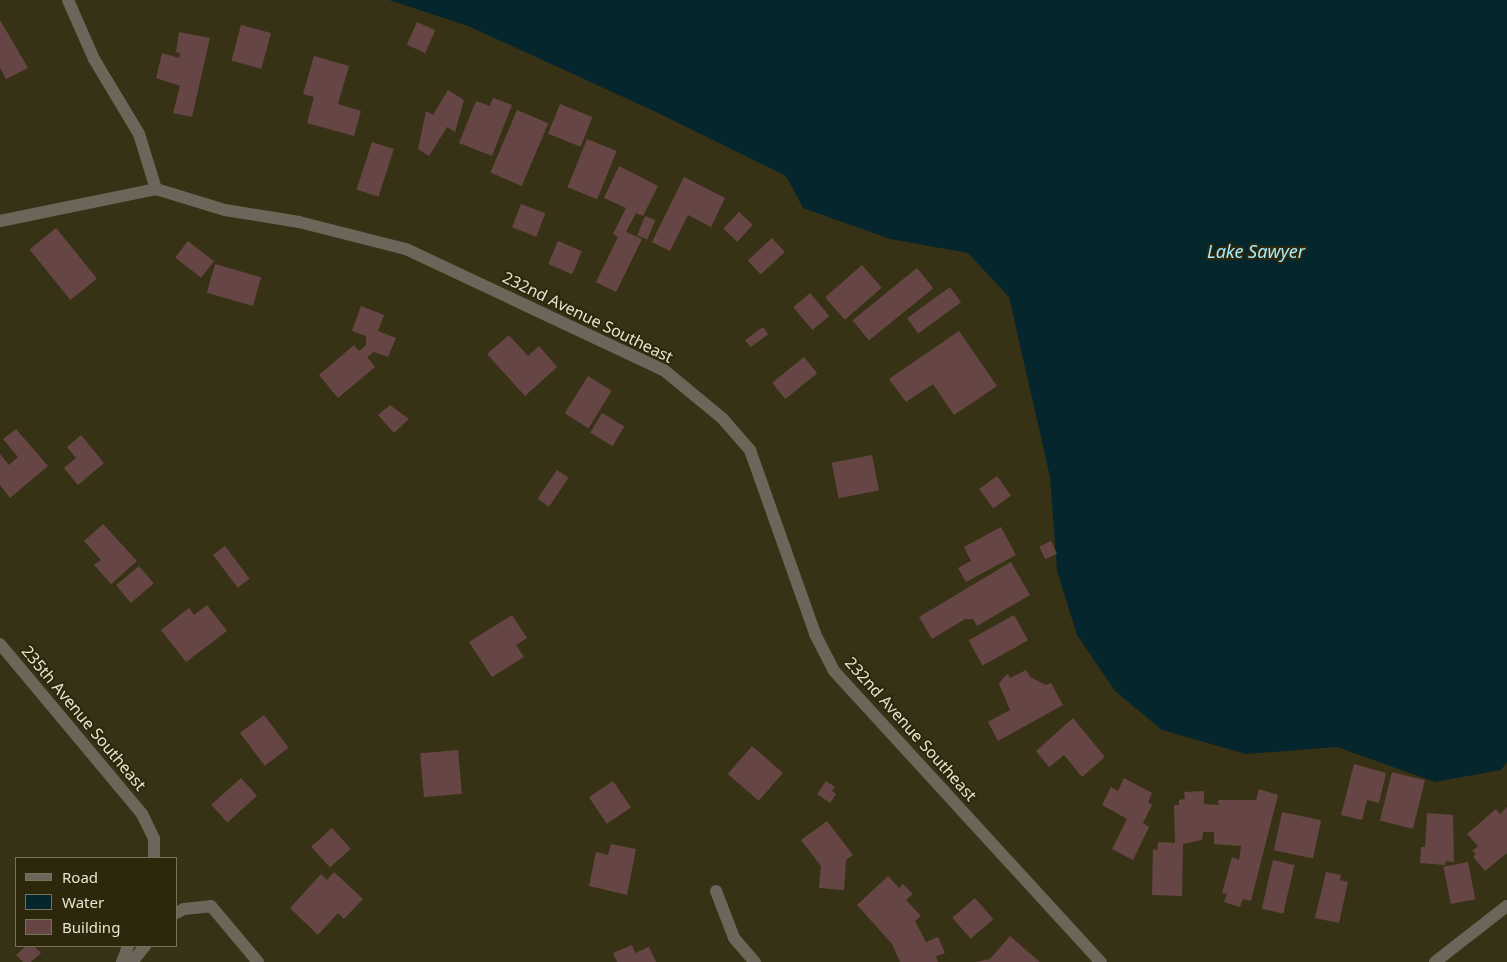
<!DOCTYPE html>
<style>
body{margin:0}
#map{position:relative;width:1507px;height:962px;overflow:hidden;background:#373216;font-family:"Noto Sans",sans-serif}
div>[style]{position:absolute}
.water>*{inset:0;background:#06262d}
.building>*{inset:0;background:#664644;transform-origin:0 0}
.minor>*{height:12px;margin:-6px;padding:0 6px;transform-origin:6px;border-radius:6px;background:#6e655a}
span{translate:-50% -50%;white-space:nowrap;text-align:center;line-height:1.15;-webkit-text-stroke:4px #2d280b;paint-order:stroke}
.street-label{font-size:16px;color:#e6e4d3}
.water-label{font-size:18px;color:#a2eafe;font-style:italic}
.legend{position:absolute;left:15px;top:857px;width:162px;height:90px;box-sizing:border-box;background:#2d280b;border:1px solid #77735b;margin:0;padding:6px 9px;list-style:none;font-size:15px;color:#e6e4d3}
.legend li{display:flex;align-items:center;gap:10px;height:25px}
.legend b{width:25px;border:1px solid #77735b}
</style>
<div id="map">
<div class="water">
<div style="clip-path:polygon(389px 0,1507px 0,1507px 762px,1501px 770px,1435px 782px,1337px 747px,1246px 754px,1162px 730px,1115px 691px,1077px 635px,1057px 571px,1050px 477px,1009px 297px,968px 253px,890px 239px,803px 208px,786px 176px,656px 112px,468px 26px)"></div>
</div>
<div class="building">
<div style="clip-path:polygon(0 20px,28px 68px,6px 79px,0 68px)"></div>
<div style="left:417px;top:22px;width:20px;height:25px;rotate:24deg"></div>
<div style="left:241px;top:25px;width:31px;height:37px;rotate:15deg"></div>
<div style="clip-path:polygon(179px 32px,210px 38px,192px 117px,173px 113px,180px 86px,156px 78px,162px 53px,179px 58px,180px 53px,176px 52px)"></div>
<div style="clip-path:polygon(314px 56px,349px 66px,338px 104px,361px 111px,354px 136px,307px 123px,314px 97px,303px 94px)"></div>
<div style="clip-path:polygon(448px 90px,464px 100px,455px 132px,447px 127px,429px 156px,418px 149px,426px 111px,433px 115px)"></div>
<div style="clip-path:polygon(493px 98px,512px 105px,492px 156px,459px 143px,476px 101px,490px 106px)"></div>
<div style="left:560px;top:104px;width:35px;height:32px;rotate:22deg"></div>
<div style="left:517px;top:110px;width:34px;height:68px;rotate:23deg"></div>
<div style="left:587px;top:139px;width:32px;height:52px;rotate:22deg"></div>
<div style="left:372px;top:142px;width:23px;height:50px;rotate:18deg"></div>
<div style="clip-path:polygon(619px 166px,658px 186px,643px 216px,636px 213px,626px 232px,642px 239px,616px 292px,596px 282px,618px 237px,613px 234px,626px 208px,604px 198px)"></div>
<div style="clip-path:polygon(684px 177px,725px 198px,711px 227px,688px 215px,670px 251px,652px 242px)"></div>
<div style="left:521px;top:204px;width:26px;height:25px;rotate:21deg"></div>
<div style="left:739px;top:212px;width:19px;height:23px;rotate:43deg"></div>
<div style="left:645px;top:216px;width:11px;height:21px;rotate:22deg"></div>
<div style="left:56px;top:228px;width:65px;height:34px;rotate:51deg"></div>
<div style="left:772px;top:238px;width:19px;height:33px;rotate:47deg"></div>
<div style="left:188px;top:241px;width:33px;height:21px;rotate:38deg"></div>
<div style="left:558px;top:241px;width:26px;height:25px;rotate:23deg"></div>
<div style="left:215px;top:264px;width:48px;height:30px;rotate:16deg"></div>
<div style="left:862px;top:265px;width:30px;height:49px;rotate:49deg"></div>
<div style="left:917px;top:268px;width:26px;height:83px;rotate:51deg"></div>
<div style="left:950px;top:287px;width:19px;height:53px;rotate:54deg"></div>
<div style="left:810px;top:293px;width:30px;height:22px;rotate:50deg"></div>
<div style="clip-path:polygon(361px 306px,384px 315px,378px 331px,396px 338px,388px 357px,374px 352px,367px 357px,375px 367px,338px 398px,319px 375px,354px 345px,359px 351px,366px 345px,366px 336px,352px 331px)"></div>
<div style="left:763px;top:327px;width:9px;height:22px;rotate:54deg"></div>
<div style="clip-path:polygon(959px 331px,997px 386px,954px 415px,933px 384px,906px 402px,889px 379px)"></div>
<div style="clip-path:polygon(509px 335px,528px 356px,539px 346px,557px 367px,525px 396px,487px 354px)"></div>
<div style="left:804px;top:357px;width:21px;height:41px;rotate:51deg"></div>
<div style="left:588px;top:376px;width:28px;height:44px;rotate:32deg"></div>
<div style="clip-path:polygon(390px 405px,409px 419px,394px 433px,378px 415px)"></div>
<div style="left:602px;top:413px;width:26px;height:23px;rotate:31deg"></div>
<div style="clip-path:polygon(16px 429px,48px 466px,10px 498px,0 485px,0 454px,9px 465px,18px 457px,3px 439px)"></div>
<div style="clip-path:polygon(81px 435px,104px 463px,78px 485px,64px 468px,76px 458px,67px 447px)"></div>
<div style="left:872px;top:455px;width:36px;height:41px;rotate:79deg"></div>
<div style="left:557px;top:470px;width:14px;height:35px;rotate:34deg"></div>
<div style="left:997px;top:476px;width:24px;height:22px;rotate:54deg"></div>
<div style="clip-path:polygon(103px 524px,137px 561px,111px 584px,94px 565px,101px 560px,84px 541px)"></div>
<div style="clip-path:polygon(1001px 527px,1016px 555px,966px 582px,958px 568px,971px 561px,964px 547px)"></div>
<div style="left:1051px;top:541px;width:14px;height:13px;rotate:65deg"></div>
<div style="left:225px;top:546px;width:41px;height:15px;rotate:53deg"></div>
<div style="clip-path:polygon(1011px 562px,1030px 595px,977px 626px,973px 619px,965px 619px,932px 639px,919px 617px)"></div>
<div style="left:139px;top:566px;width:23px;height:30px;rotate:50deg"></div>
<div style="clip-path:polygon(207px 605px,227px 631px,186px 662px,161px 630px,189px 608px,194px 615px)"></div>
<div style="clip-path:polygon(512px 615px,527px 638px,516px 645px,524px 657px,492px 677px,469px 642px)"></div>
<div style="left:1014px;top:615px;width:29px;height:52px;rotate:61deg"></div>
<div style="clip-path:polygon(1026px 670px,1030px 677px,1046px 685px,1051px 683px,1063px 705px,998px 741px,988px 722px,1010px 710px,999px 684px,1004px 677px,1008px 674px,1010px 678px)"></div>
<div style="left:264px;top:715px;width:41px;height:30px;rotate:53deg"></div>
<div style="clip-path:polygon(1073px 718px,1105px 757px,1082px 777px,1064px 755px,1049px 767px,1036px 751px)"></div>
<div style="left:752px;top:746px;width:41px;height:37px;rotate:41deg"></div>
<div style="left:458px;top:750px;width:44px;height:38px;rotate:85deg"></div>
<div style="clip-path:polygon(1354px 764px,1386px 773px,1379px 803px,1367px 800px,1362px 820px,1341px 815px)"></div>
<div style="left:1392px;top:772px;width:34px;height:50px;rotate:14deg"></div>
<div style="left:241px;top:778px;width:24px;height:40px;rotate:48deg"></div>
<div style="clip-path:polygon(1124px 778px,1152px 793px,1148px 802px,1152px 805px,1143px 823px,1149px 827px,1133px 860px,1112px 849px,1127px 819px,1102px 805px,1111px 787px,1118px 791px)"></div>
<div style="left:613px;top:781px;width:32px;height:29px;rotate:56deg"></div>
<div style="clip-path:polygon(826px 781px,835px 787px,832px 791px,836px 794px,830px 803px,817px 794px)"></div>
<div style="clip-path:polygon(1259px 789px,1278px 795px,1251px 901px,1243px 899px,1240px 907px,1224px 902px,1227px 894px,1222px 893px,1232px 857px,1239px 860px,1241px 846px,1214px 844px,1214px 832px,1203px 832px,1202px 840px,1183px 844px,1182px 896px,1152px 895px,1153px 849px,1157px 850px,1158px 842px,1175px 843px,1174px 805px,1179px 805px,1179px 800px,1185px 799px,1184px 792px,1204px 791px,1204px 804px,1219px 805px,1218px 800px,1256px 800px)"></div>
<div style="clip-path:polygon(1507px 807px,1507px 853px,1485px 871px,1473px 857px,1476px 854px,1472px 851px,1478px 846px,1467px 834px,1496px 809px,1500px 814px)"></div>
<div style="left:1282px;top:812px;width:40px;height:39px;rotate:12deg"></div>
<div style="clip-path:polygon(1427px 813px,1453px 815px,1454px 862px,1446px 861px,1445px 865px,1420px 863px,1421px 847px,1425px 847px)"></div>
<div style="clip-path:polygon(827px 821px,853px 855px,846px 860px,844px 890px,819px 888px,821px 866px,801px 840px)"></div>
<div style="left:332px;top:828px;width:28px;height:28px;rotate:48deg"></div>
<div style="clip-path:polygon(611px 844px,636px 849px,627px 895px,589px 886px,596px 852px,608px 855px)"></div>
<div style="left:1273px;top:860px;width:22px;height:50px;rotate:13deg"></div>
<div style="left:1468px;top:862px;width:38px;height:25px;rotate:79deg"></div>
<div style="clip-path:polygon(334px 872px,363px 899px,344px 919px,338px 913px,318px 935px,290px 908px,321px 874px,327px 880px)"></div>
<div style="clip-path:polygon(1326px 872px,1341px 875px,1340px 880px,1348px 882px,1339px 923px,1315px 918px)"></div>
<div style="clip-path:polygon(888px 876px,899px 888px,903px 884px,913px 894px,906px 900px,921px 916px,915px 921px,926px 942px,938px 937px,945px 953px,936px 956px,938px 962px,900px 962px,892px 944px,857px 905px)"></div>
<div style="left:975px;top:898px;width:28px;height:30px;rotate:49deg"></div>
<div style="clip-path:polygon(1010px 936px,1040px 962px,976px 962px,990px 959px)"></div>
<div style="clip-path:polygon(632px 945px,635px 953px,649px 947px,656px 962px,617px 962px,613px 953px)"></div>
<div style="clip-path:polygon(26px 946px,34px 946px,41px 953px,31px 962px,23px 962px,16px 955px)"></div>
</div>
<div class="minor">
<div style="left:68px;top:0;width:64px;rotate:66.2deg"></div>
<div style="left:94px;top:59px;width:87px;rotate:59deg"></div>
<div style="left:139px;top:134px;width:58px;rotate:72.8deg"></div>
<div style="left:156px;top:189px;width:72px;rotate:16.9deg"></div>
<div style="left:225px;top:210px;width:75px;rotate:9.2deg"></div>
<div style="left:299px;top:222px;width:110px;rotate:14.2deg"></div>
<div style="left:406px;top:249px;width:286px;rotate:25.2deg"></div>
<div style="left:665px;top:371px;width:74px;rotate:39.5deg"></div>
<div style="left:722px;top:418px;width:43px;rotate:48.8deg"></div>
<div style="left:750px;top:450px;width:195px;rotate:70.5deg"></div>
<div style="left:815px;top:634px;width:42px;rotate:62.8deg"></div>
<div style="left:834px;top:671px;width:395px;rotate:47.5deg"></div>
<div style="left:0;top:221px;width:159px;rotate:-11.6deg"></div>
<div style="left:0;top:644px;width:222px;rotate:50.1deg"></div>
<div style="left:142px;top:814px;width:28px;rotate:64deg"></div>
<div style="left:154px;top:839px;width:19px;rotate:90deg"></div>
<div style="left:716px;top:891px;width:50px;rotate:69deg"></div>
<div style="left:734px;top:938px;width:32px;rotate:49deg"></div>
<div style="left:176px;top:913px;width:9px;rotate:-27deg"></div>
<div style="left:184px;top:909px;width:27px;rotate:-6deg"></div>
<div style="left:211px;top:906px;width:73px;rotate:50deg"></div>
<div style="left:122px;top:962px;width:17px;rotate:-69deg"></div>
<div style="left:132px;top:962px;width:21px;rotate:-51deg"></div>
<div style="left:1435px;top:962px;width:91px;rotate:-37.9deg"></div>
</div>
<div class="street-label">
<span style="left:588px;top:317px;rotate:26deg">232nd Avenue Southeast</span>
<span style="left:84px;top:718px;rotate:50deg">235th Avenue Southeast</span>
<span style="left:911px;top:729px;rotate:48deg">232nd Avenue Southeast</span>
</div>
<div class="water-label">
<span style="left:1256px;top:251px">Lake Sawyer</span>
</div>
<ul class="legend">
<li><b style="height:6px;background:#6e655a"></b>Road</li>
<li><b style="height:14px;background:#06262d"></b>Water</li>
<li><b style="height:14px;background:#664644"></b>Building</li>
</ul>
</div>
